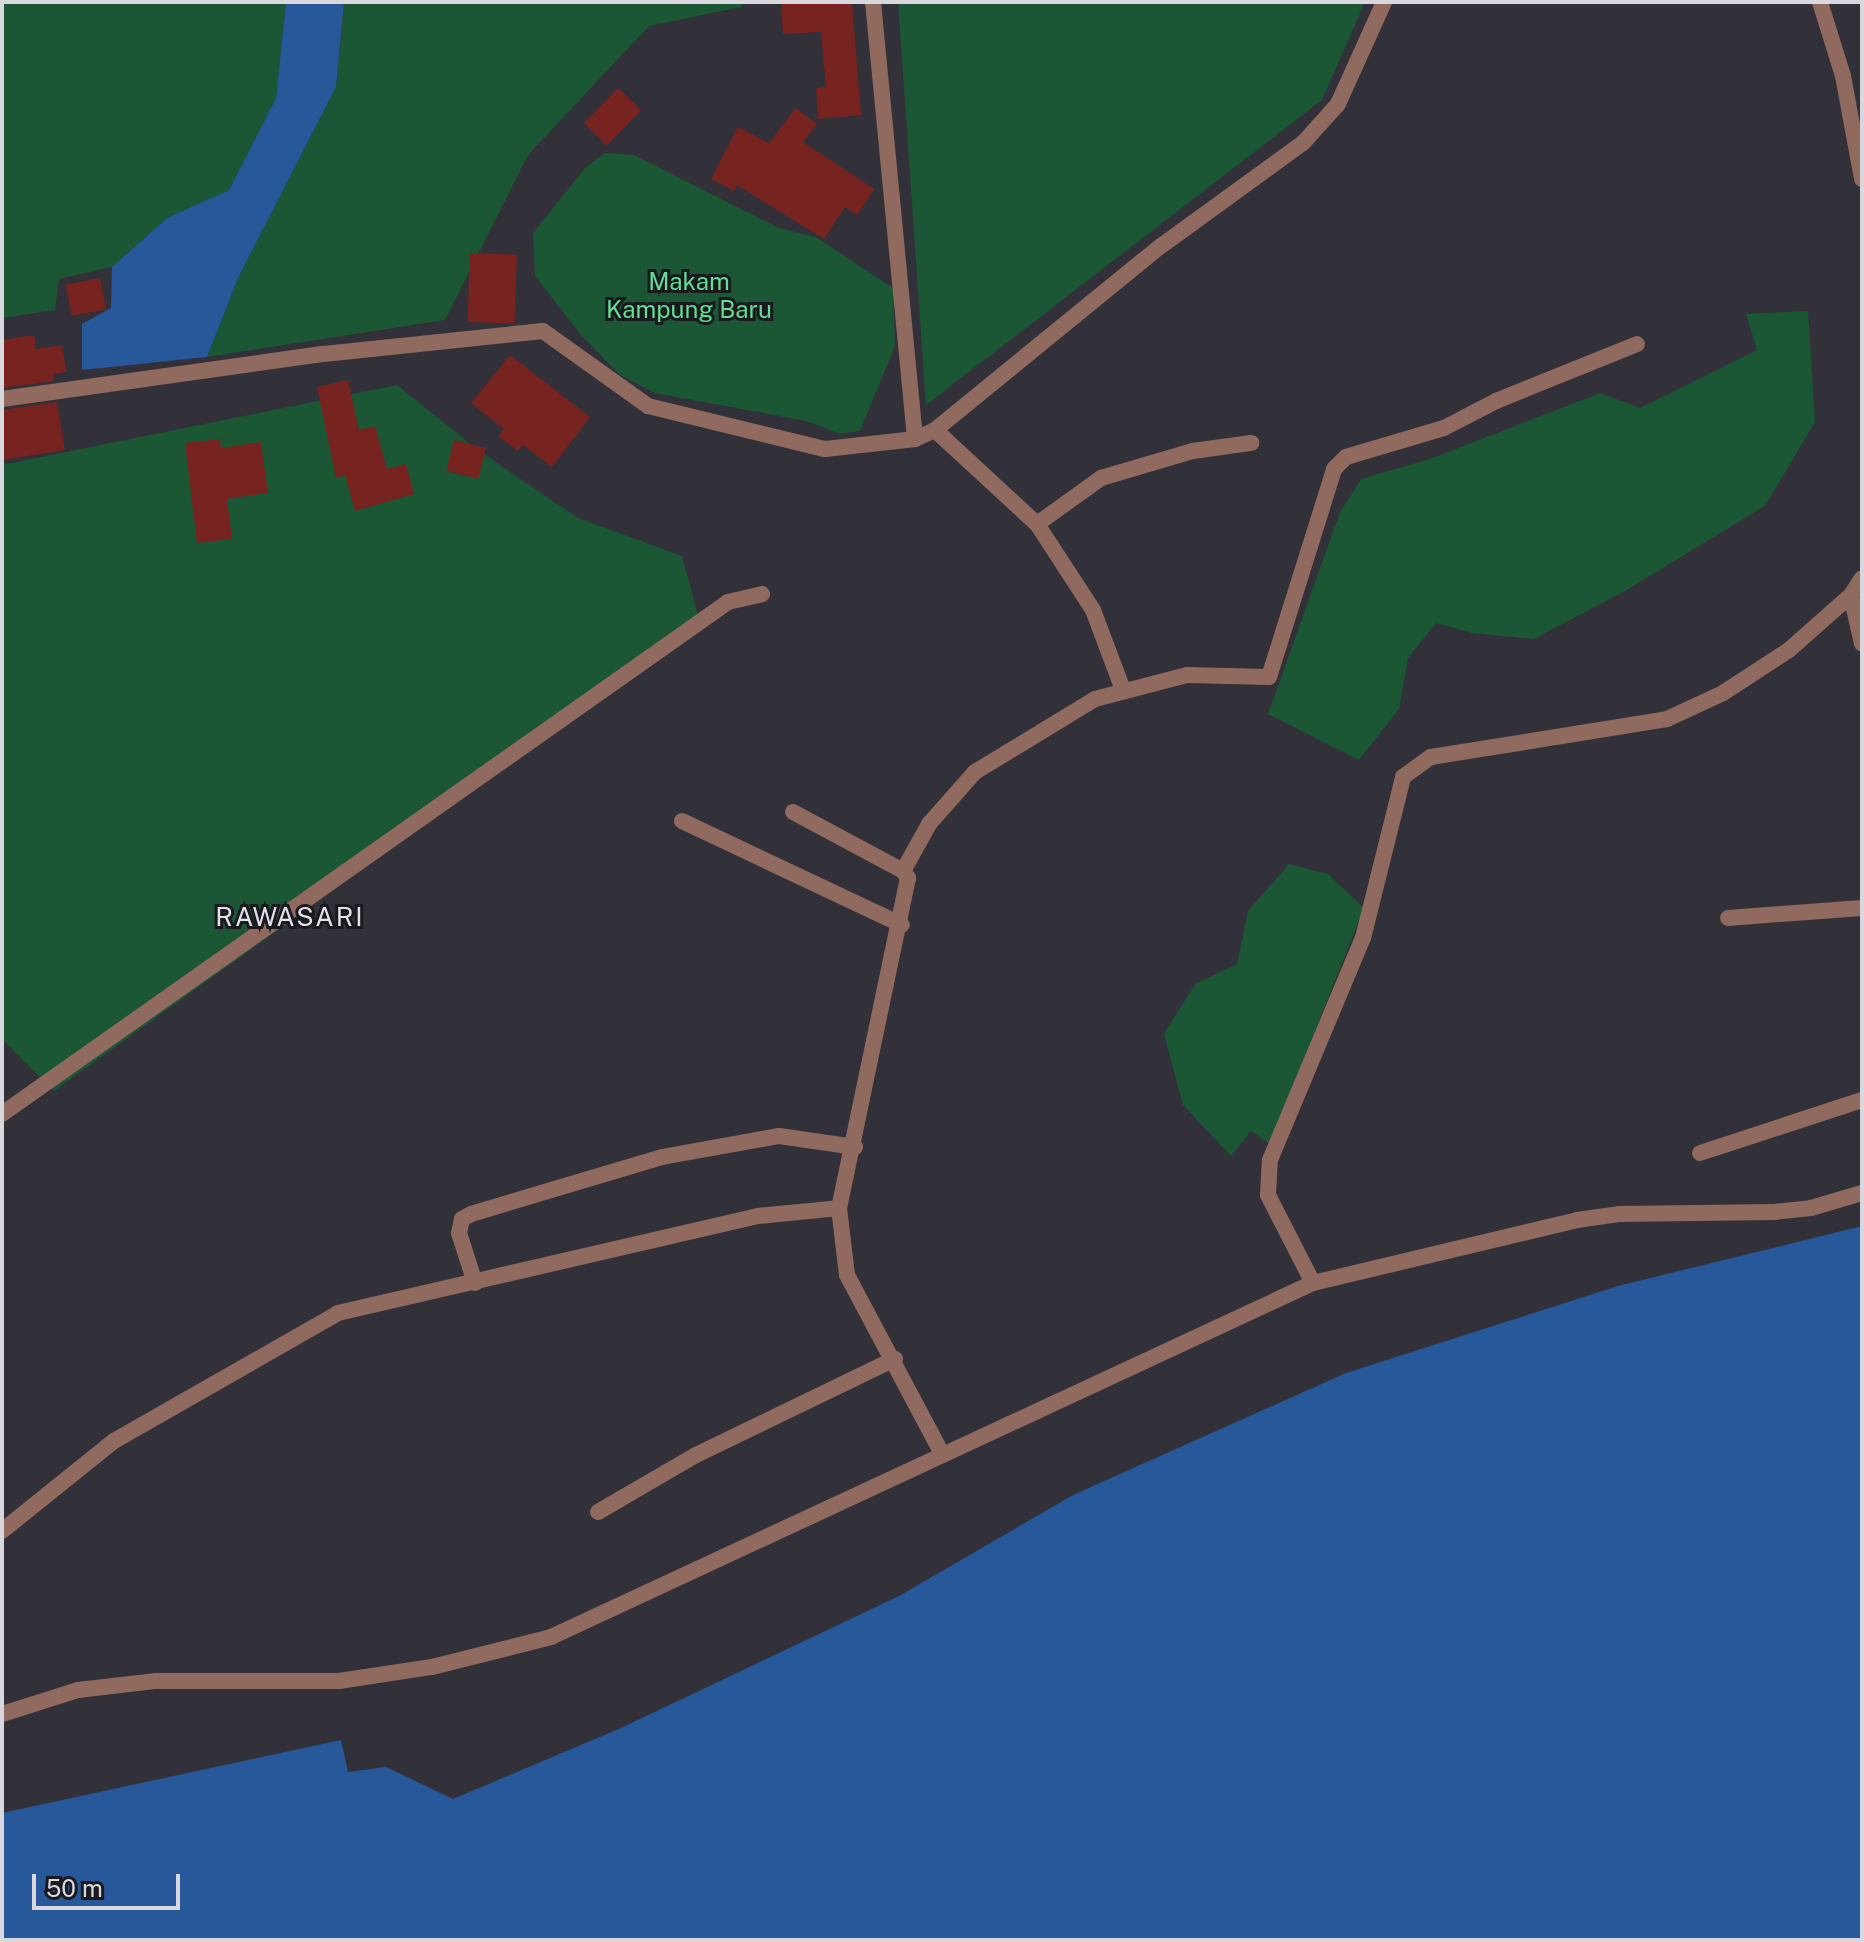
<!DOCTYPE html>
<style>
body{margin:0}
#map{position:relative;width:1864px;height:1942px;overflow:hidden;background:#323039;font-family:"Public Sans",sans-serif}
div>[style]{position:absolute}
.green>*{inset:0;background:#1b5635}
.water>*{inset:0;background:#275899}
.building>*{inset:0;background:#772320;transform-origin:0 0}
.minor>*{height:16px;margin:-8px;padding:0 8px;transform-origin:8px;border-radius:8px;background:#906a5e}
span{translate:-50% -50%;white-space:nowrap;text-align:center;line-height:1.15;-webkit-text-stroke:6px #1a191d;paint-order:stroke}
.park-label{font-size:24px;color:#65dc96}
.neighbourhood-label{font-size:26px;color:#e3e1ec;letter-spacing:2px}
.frame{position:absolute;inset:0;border:4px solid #d9d8de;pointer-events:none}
.scale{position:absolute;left:32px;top:1874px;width:148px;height:36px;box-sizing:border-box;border:4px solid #d9d8de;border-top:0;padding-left:10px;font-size:24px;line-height:28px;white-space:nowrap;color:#d9d8de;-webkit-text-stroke:6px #1a191d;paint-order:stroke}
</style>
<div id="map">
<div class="green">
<div style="clip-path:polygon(2px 2px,286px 2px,276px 98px,229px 190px,167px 218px,112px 267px,59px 279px,55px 310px,2px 318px)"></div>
<div style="clip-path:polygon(344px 2px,744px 2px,741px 7px,649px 26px,528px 155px,445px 320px,207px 357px,239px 276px,336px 87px)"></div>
<div style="clip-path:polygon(898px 2px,1365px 2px,1322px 100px,926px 405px)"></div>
<div style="clip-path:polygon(605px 153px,634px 155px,779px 228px,816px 237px,893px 288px,895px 346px,860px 431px,840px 434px,806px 421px,655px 393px,620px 375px,581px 335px,535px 276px,533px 233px,585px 168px)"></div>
<div style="clip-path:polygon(1808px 311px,1815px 422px,1765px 506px,1625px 591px,1534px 639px,1472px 633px,1436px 623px,1408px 658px,1399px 709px,1359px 760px,1268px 714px,1340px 512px,1361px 479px,1430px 459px,1600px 393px,1640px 408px,1757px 350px,1746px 314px)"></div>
<div style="clip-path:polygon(397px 385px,478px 450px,578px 518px,682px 556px,701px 626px,54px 1091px,2px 1039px,2px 465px)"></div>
<div style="clip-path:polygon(1289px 864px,1328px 874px,1364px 908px,1270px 1144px,1251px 1131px,1231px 1156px,1183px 1105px,1164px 1034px,1195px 984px,1237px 964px,1248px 911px)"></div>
</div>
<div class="water">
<div style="clip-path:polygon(286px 2px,344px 2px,336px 87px,239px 276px,207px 357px,82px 370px,82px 324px,111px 308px,112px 267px,167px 218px,229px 190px,276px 98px)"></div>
<div style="clip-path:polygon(1862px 1226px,1862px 1940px,2px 1940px,2px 1813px,341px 1740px,348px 1772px,386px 1767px,453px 1799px,621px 1728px,899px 1596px,1073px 1495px,1346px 1373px,1618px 1286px)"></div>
</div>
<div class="building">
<div style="clip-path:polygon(852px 2px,861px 115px,818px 119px,816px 88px,826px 87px,821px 32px,783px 34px,781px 3px)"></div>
<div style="left:618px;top:88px;width:32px;height:49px;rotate:44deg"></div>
<div style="clip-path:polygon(796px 108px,817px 124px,803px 142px,874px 189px,857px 215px,845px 207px,824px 239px,737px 185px,734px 191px,711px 179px,738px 127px,769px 143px)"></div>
<div style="left:470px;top:253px;width:47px;height:69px;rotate:2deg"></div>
<div style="left:100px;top:278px;width:32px;height:35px;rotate:79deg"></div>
<div style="clip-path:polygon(34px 335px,36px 349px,62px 345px,66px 372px,53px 374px,54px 381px,2px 388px,2px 340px)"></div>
<div style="clip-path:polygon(510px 355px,590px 417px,552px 467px,523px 445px,518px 451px,498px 436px,504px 429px,471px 403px)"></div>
<div style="clip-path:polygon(348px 380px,359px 430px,375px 426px,387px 469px,406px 464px,414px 494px,355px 511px,345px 475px,336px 478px,317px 387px)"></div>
<div style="clip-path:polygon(57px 402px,65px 450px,2px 460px,2px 410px)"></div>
<div style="clip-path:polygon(220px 439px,221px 448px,261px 442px,268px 493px,227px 499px,232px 539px,197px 543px,185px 443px)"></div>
<div style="left:454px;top:440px;width:33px;height:32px;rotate:14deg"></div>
</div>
<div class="minor">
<div style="left:873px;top:2px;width:439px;rotate:84.5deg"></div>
<div style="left:1820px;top:2px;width:77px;rotate:72.7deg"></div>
<div style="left:1843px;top:76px;width:105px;rotate:79.5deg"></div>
<div style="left:2px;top:399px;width:325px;rotate:-8deg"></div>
<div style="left:324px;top:354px;width:220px;rotate:-6deg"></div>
<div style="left:543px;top:331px;width:129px;rotate:35.5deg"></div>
<div style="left:648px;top:406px;width:182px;rotate:13.7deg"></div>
<div style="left:825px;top:449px;width:91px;rotate:-6.3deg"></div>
<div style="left:915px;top:439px;width:22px;rotate:-24deg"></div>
<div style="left:935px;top:430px;width:291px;rotate:-39.2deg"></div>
<div style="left:1161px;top:246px;width:175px;rotate:-36deg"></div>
<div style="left:1303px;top:143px;width:52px;rotate:-48.1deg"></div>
<div style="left:1338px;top:104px;width:112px;rotate:-65.7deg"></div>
<div style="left:935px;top:430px;width:139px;rotate:42.7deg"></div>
<div style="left:1037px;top:524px;width:103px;rotate:56.9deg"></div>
<div style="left:1093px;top:610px;width:85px;rotate:69.4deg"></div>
<div style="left:1037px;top:524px;width:79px;rotate:-35.7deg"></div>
<div style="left:1101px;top:478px;width:96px;rotate:-16.4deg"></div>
<div style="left:1193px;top:451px;width:59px;rotate:-7.9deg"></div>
<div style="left:1851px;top:595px;width:50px;rotate:77.3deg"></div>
<div style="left:793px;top:812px;width:125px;rotate:28.2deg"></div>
<div style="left:903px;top:871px;width:9px;rotate:54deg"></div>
<div style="left:908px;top:878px;width:337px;rotate:101.8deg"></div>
<div style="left:839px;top:1208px;width:67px;rotate:83.2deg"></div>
<div style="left:847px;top:1275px;width:203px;rotate:62deg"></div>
<div style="left:682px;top:821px;width:243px;rotate:25.3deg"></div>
<div style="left:903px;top:871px;width:54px;rotate:-61deg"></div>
<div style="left:929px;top:824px;width:69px;rotate:-48.5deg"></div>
<div style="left:975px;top:772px;width:140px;rotate:-31.3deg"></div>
<div style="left:1095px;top:699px;width:95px;rotate:-14.6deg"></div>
<div style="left:1187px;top:675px;width:82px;rotate:1.4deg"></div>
<div style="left:1269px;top:677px;width:218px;rotate:-72.6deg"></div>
<div style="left:1334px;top:469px;width:17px;rotate:-45deg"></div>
<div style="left:1346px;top:457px;width:102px;rotate:-16.5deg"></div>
<div style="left:1444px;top:428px;width:59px;rotate:-27.4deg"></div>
<div style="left:1496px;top:401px;width:152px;rotate:-22deg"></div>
<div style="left:1728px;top:918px;width:134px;rotate:-4.3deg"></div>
<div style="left:2px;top:1114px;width:888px;rotate:-35.19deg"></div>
<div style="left:728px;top:602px;width:35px;rotate:-13deg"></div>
<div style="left:1700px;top:1153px;width:170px;rotate:-18.1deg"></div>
<div style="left:475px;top:1283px;width:52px;rotate:-107.7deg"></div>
<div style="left:459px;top:1233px;width:14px;rotate:-78deg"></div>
<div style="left:462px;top:1219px;width:10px;rotate:-29deg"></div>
<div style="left:471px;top:1214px;width:199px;rotate:-16.6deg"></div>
<div style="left:662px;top:1157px;width:119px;rotate:-10.2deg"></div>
<div style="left:779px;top:1136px;width:77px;rotate:8.2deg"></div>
<div style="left:1313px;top:1283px;width:99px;rotate:-117.1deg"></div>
<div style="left:1268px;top:1195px;width:35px;rotate:-87deg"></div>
<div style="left:1270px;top:1160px;width:241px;rotate:-67.3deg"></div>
<div style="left:1363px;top:938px;width:166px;rotate:-76deg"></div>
<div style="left:1403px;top:777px;width:34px;rotate:-36deg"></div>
<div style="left:1431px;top:757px;width:239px;rotate:-9.1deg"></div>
<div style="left:1667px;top:719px;width:62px;rotate:-24.9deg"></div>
<div style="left:1723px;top:693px;width:79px;rotate:-33.1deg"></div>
<div style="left:1789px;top:650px;width:83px;rotate:-41.6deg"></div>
<div style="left:1851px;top:595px;width:20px;rotate:-57deg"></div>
<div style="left:598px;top:1512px;width:113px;rotate:-30.2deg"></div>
<div style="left:696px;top:1455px;width:221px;rotate:-25.8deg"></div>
<div style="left:2px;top:1531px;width:144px;rotate:-38.8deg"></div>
<div style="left:114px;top:1441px;width:258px;rotate:-29.7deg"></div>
<div style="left:338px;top:1313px;width:431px;rotate:-13deg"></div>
<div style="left:758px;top:1216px;width:81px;rotate:-5.6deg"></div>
<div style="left:2px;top:1714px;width:80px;rotate:-17.5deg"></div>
<div style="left:78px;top:1690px;width:79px;rotate:-6.6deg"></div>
<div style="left:156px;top:1681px;width:183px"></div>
<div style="left:339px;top:1681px;width:94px;rotate:-8.6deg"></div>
<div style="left:432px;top:1667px;width:123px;rotate:-14.1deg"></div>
<div style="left:551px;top:1637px;width:840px;rotate:-24.92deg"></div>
<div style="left:1313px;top:1283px;width:271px;rotate:-13.4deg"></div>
<div style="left:1577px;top:1220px;width:42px;rotate:-8.1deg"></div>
<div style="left:1619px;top:1214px;width:155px;rotate:-0.7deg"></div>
<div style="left:1774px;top:1212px;width:37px;rotate:-6deg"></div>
<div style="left:1811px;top:1208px;width:53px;rotate:-16.4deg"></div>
</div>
<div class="park-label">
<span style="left:689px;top:296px">Makam<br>Kampung Baru</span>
</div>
<div class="neighbourhood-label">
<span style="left:290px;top:917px">RAWASARI</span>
</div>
<div class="frame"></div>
<div class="scale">50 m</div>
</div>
